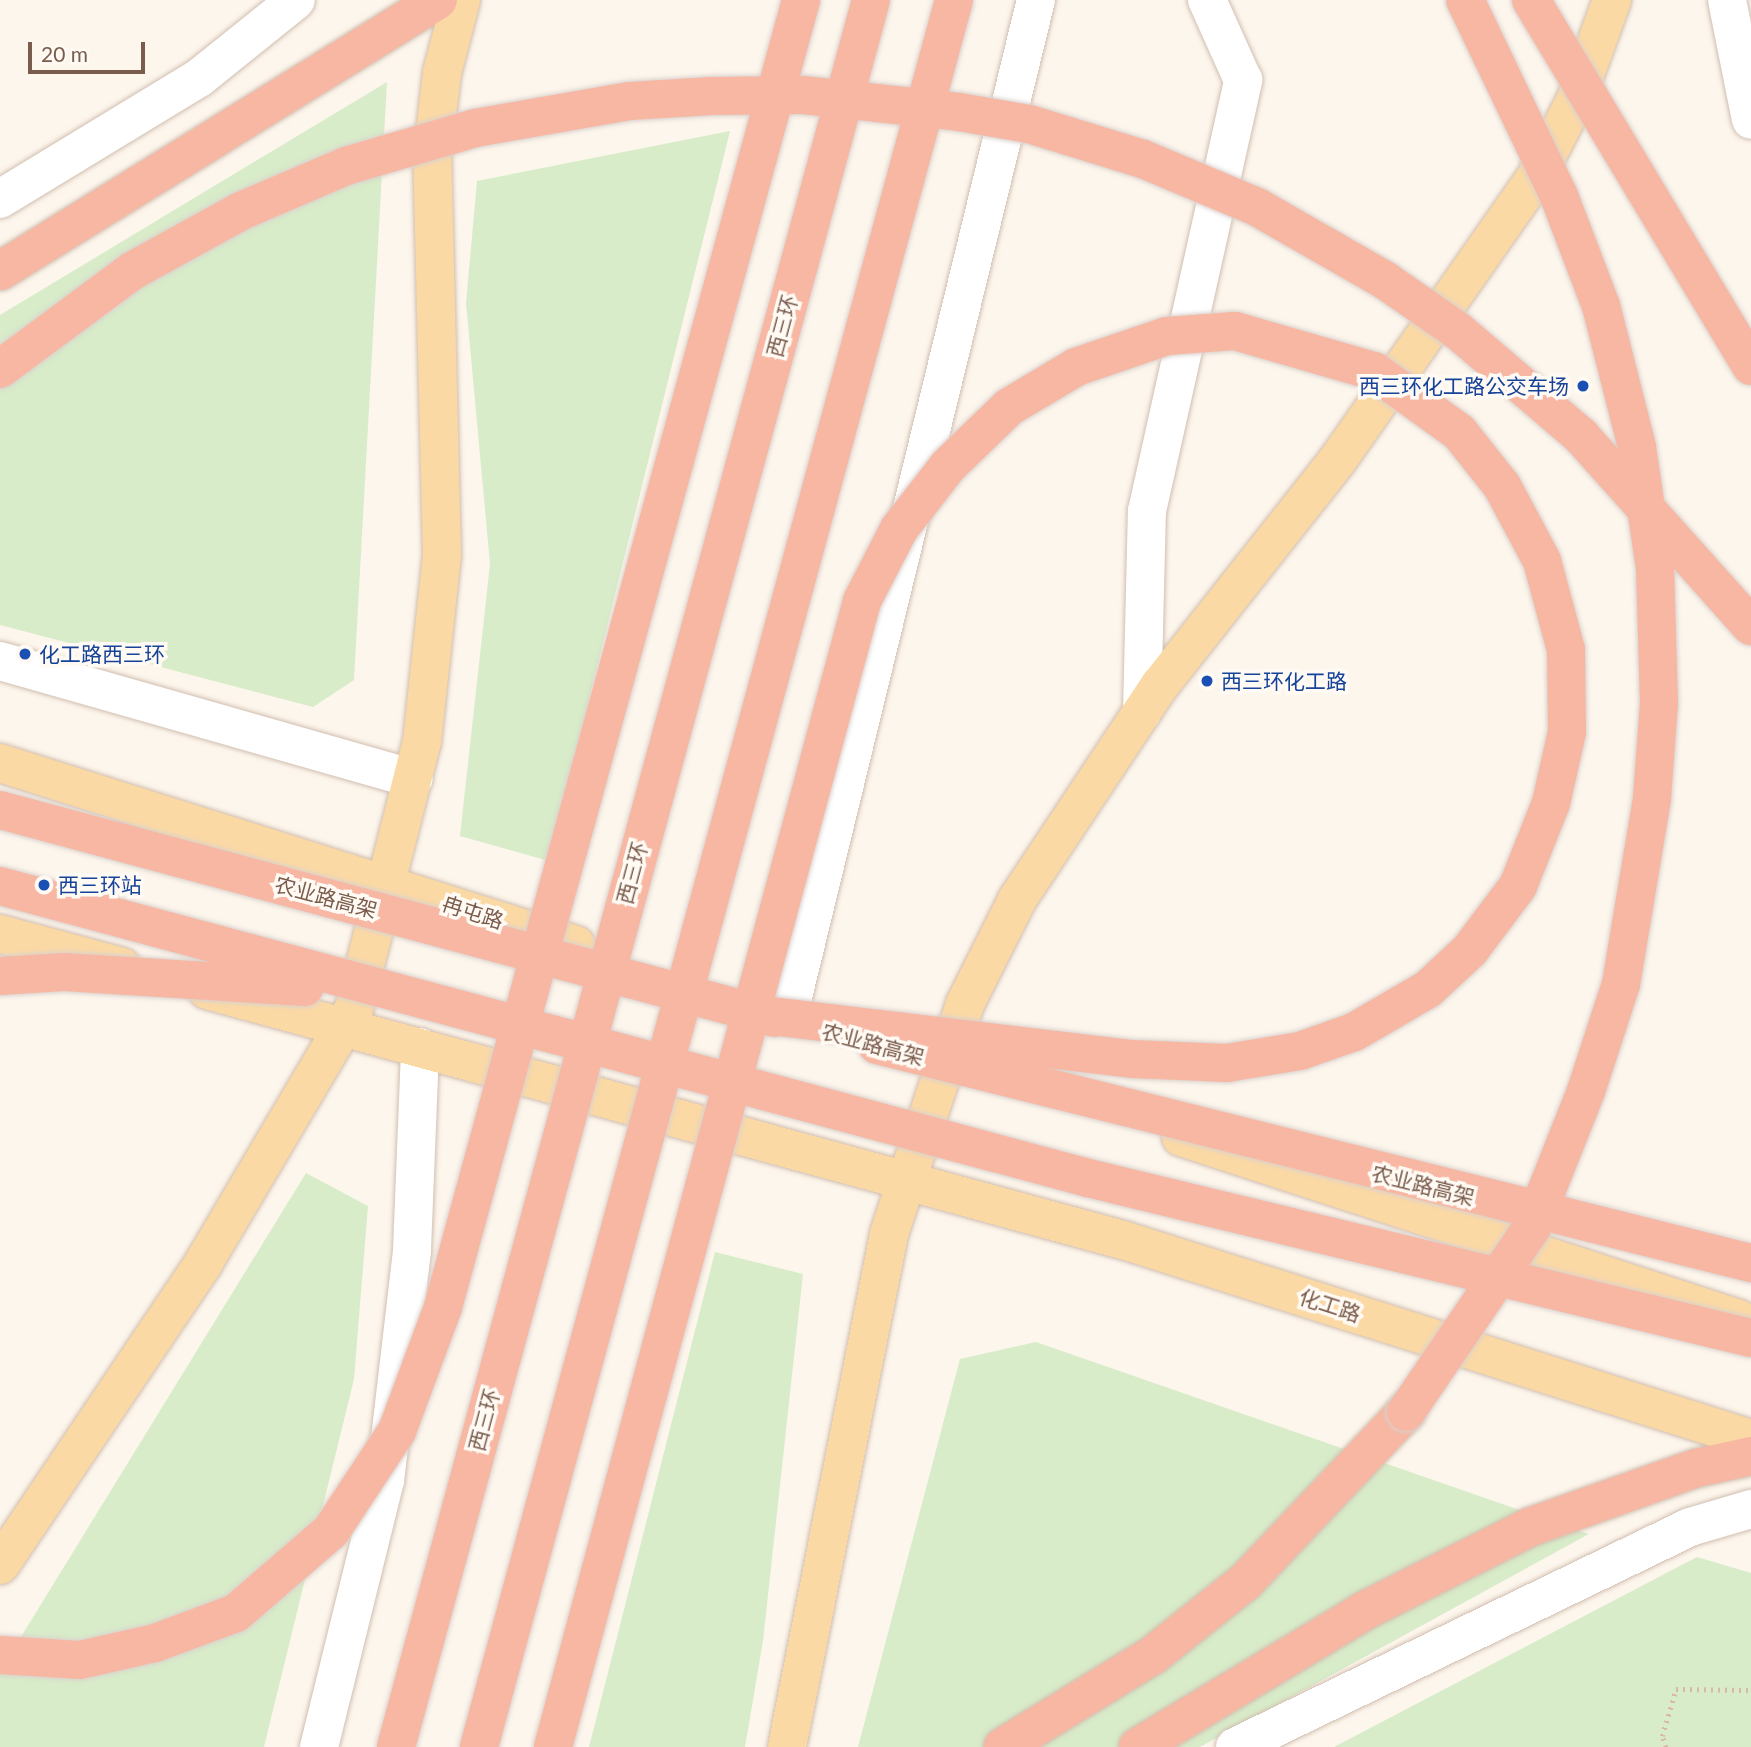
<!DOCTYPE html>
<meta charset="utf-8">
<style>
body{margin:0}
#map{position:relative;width:1751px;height:1747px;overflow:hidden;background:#fdf6ec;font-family:Lato,"Noto Sans SC",sans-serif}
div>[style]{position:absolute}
.green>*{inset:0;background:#d8ecc9}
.path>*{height:4.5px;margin-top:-2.25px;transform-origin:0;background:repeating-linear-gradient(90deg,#d9b8a5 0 2px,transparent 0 7px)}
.roads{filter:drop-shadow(0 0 2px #d1beb0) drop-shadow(0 0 2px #d1beb0)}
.minor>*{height:38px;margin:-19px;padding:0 19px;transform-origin:19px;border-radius:19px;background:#fff}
.major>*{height:38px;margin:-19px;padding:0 19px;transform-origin:19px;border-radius:19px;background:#fbd9a5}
.highway>*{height:38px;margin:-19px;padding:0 19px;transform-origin:19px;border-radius:19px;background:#f7b7a3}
.bridges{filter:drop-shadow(0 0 2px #dad1cd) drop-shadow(0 0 2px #dad1cd)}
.highway-bridge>*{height:38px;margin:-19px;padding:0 19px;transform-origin:19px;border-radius:19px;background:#f7b7a3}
.dots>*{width:19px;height:19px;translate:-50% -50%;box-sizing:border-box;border:4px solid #fffaf3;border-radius:50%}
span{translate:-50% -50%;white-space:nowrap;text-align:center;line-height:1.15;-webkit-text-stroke:7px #fffaf3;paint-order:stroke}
.street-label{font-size:21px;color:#7a5c4d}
.transit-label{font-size:21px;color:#164399}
.right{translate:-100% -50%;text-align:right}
.left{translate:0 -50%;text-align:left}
.scale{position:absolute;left:28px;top:42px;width:117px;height:32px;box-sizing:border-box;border:4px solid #7a5c4d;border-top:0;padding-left:9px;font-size:21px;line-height:24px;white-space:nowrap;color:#7a5c4d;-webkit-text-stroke:5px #fffaf3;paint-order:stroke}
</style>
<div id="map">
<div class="green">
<div style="clip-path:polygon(387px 82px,354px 680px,313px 707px,0 625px,0 315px)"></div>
<div style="clip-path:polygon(730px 131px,549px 861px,460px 836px,490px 564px,466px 303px,477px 181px)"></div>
<div style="clip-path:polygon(306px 1173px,368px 1206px,354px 1379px,264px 1747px,0 1747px,0 1671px)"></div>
<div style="clip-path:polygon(715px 1252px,803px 1274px,763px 1641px,745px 1747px,589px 1747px)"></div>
<div style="clip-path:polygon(1036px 1342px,1589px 1534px,1200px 1747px,858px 1747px,960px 1359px)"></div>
<div style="clip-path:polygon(1697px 1557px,1751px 1573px,1751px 1747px,1334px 1747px)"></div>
</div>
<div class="path">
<div style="left:1666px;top:1747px;width:12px;rotate:-110deg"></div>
<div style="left:1662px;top:1736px;width:49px;rotate:-73.4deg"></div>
<div style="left:1676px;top:1689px;width:75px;rotate:0.8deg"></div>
</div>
<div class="roads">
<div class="minor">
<div style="left:1727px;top:0;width:122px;rotate:78.7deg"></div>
<div style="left:0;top:199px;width:233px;rotate:-31.3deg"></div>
<div style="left:199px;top:78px;width:124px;rotate:-38.8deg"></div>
<div style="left:0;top:661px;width:430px;rotate:15.9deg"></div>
<div style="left:1142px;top:712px;width:201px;rotate:-88.6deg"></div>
<div style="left:1147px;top:511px;width:442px;rotate:-77.4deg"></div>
<div style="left:1243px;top:80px;width:88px;rotate:-114.2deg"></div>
<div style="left:789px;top:1013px;width:1043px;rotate:-76.3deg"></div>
<div style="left:319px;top:1747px;width:274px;rotate:-76.1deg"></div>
<div style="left:385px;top:1481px;width:233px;rotate:-83.3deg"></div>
<div style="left:412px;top:1250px;width:203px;rotate:-87.7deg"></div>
<div style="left:1235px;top:1747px;width:505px;rotate:-25.8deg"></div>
<div style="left:1690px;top:1527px;width:64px;rotate:-16.4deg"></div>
</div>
<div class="major">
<div style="left:0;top:763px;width:604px;rotate:17.54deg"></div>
<div style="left:0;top:934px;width:126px;rotate:15.1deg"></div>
<div style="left:207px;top:990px;width:950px;rotate:15.27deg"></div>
<div style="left:1123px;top:1240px;width:659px;rotate:17.58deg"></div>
<div style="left:1181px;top:1137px;width:587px;rotate:18.06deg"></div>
<div style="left:0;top:1565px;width:365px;rotate:-56deg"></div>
<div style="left:204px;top:1262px;width:295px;rotate:-59.4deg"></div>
<div style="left:354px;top:1008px;width:275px;rotate:-75.7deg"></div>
<div style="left:422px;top:742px;width:187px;rotate:-83.9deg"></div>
<div style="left:442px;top:556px;width:398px;rotate:-91.4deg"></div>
<div style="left:432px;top:158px;width:86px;rotate:-83.3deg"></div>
<div style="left:442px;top:73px;width:75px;rotate:-75.4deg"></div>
<div style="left:787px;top:1747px;width:523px;rotate:-78.75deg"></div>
<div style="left:889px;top:1234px;width:242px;rotate:-71.7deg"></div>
<div style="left:965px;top:1004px;width:116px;rotate:-63.4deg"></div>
<div style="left:1017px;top:900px;width:258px;rotate:-56.4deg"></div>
<div style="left:1160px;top:685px;width:285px;rotate:-51.7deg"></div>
<div style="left:1337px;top:461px;width:349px;rotate:-55deg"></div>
<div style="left:1537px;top:175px;width:85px;rotate:-62.8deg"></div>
<div style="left:1576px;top:99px;width:105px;rotate:-70deg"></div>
</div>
<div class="highway">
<div style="left:0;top:271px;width:515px;rotate:-31.75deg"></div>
<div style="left:1003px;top:1747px;width:176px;rotate:-31.5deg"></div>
<div style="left:1153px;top:1655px;width:119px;rotate:-38.5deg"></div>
<div style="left:1246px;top:1581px;width:233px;rotate:-46.6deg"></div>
<div style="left:1138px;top:1747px;width:264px;rotate:-31deg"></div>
<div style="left:1364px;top:1611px;width:186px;rotate:-26.8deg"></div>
<div style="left:1530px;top:1527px;width:177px;rotate:-19.5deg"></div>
<div style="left:1697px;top:1468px;width:55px;rotate:-12.5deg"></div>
</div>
</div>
<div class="bridges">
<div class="highway-bridge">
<div style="left:1531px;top:0;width:427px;rotate:59deg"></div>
<div style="left:0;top:369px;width:164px;rotate:-36.6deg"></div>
<div style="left:132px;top:271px;width:124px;rotate:-28.8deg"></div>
<div style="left:241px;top:211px;width:114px;rotate:-23.2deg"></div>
<div style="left:346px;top:166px;width:134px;rotate:-16.4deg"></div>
<div style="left:475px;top:128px;width:157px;rotate:-9.9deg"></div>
<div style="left:630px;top:101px;width:82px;rotate:-3.5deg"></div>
<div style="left:712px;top:96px;width:91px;rotate:-0.6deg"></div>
<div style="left:803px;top:95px;width:157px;rotate:6.2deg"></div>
<div style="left:959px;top:112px;width:71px;rotate:9.7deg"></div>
<div style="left:1029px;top:124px;width:119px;rotate:17.1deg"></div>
<div style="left:1143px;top:159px;width:124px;rotate:22.8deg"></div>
<div style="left:1257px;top:207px;width:149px;rotate:29.8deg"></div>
<div style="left:1386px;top:281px;width:88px;rotate:34.8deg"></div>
<div style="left:1458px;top:331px;width:162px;rotate:40.5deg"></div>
<div style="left:1581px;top:436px;width:255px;rotate:48.2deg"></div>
<div style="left:0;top:810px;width:802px;rotate:15.02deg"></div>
<div style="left:0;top:886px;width:1127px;rotate:15.02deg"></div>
<div style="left:1088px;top:1178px;width:682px;rotate:13.57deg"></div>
<div style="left:0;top:976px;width:64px;rotate:-3.6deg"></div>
<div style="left:64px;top:972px;width:241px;rotate:3.6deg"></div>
<div style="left:877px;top:1045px;width:901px;rotate:14.01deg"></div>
<div style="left:1406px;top:1412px;width:224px;rotate:-55.7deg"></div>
<div style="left:1532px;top:1227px;width:146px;rotate:-68.3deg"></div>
<div style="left:1586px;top:1091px;width:113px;rotate:-71.9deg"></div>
<div style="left:1621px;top:984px;width:189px;rotate:-80.5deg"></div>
<div style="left:1652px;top:798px;width:95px;rotate:-85.8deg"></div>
<div style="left:1659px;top:703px;width:135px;rotate:-91.7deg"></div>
<div style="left:1655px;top:568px;width:122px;rotate:-98.5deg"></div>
<div style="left:1637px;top:447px;width:146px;rotate:-104.3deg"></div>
<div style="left:1601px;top:306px;width:118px;rotate:-110.9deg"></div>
<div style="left:1559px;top:196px;width:217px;rotate:-115.6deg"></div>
<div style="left:0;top:1655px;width:80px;rotate:3.6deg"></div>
<div style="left:80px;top:1660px;width:77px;rotate:-12.8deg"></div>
<div style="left:155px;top:1643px;width:86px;rotate:-20.3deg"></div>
<div style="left:236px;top:1613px;width:125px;rotate:-40.8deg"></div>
<div style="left:331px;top:1531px;width:120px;rotate:-56.6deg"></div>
<div style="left:397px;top:1431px;width:132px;rotate:-69.6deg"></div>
<div style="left:443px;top:1307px;width:1355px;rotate:-74.68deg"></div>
<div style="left:396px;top:1747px;width:1810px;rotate:-74.79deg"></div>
<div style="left:479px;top:1747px;width:1810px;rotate:-74.79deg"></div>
<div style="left:553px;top:1747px;width:1187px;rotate:-74.91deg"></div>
<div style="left:862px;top:601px;width:81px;rotate:-62.8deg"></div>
<div style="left:899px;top:529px;width:80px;rotate:-52.1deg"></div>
<div style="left:948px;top:466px;width:85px;rotate:-44deg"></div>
<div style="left:1009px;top:407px;width:78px;rotate:-30.8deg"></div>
<div style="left:1076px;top:367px;width:96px;rotate:-18.8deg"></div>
<div style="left:1167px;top:336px;width:68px;rotate:-4.2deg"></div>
<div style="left:1235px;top:331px;width:145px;rotate:16.1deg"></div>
<div style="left:1374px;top:371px;width:105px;rotate:35.7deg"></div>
<div style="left:1459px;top:432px;width:69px;rotate:51.5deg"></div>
<div style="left:1502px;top:486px;width:85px;rotate:61.9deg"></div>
<div style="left:1542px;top:561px;width:92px;rotate:74.9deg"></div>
<div style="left:1566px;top:650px;width:82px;rotate:89.3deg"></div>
<div style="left:1567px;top:732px;width:73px;rotate:102.7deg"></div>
<div style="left:1551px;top:803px;width:89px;rotate:111.7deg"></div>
<div style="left:1518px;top:886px;width:80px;rotate:126.9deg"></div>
<div style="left:1470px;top:950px;width:57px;rotate:137.1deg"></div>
<div style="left:1428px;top:989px;width:86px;rotate:149.8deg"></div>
<div style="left:1354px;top:1032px;width:57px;rotate:160.6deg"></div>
<div style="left:1300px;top:1051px;width:74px;rotate:170.7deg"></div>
<div style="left:1227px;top:1063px;width:95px;rotate:-177.6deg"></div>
<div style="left:1132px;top:1059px;width:373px;rotate:-173.2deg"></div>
</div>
</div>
<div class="dots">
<div style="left:1583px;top:386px;background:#1a4fb4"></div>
<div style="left:25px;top:654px;background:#1a4fb4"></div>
<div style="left:1207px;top:681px;background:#1a4fb4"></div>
<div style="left:44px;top:885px;background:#1a4fb4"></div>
</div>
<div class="street-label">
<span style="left:782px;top:326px;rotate:-75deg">西三环</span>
<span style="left:632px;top:873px;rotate:-75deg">西三环</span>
<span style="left:326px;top:897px;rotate:15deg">农业路高架</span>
<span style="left:473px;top:912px;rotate:18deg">冉屯路</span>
<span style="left:873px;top:1044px;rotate:15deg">农业路高架</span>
<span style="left:1423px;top:1185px;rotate:14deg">农业路高架</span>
<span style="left:1330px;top:1305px;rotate:18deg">化工路</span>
<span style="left:484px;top:1420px;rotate:-75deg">西三环</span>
</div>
<div class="transit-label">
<span class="right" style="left:1569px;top:386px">西三环化工路公交车场</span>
<span class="left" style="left:39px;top:654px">化工路西三环</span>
<span class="left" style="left:1221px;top:681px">西三环化工路</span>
<span class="left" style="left:58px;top:885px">西三环站</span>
</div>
<div class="scale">20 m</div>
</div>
